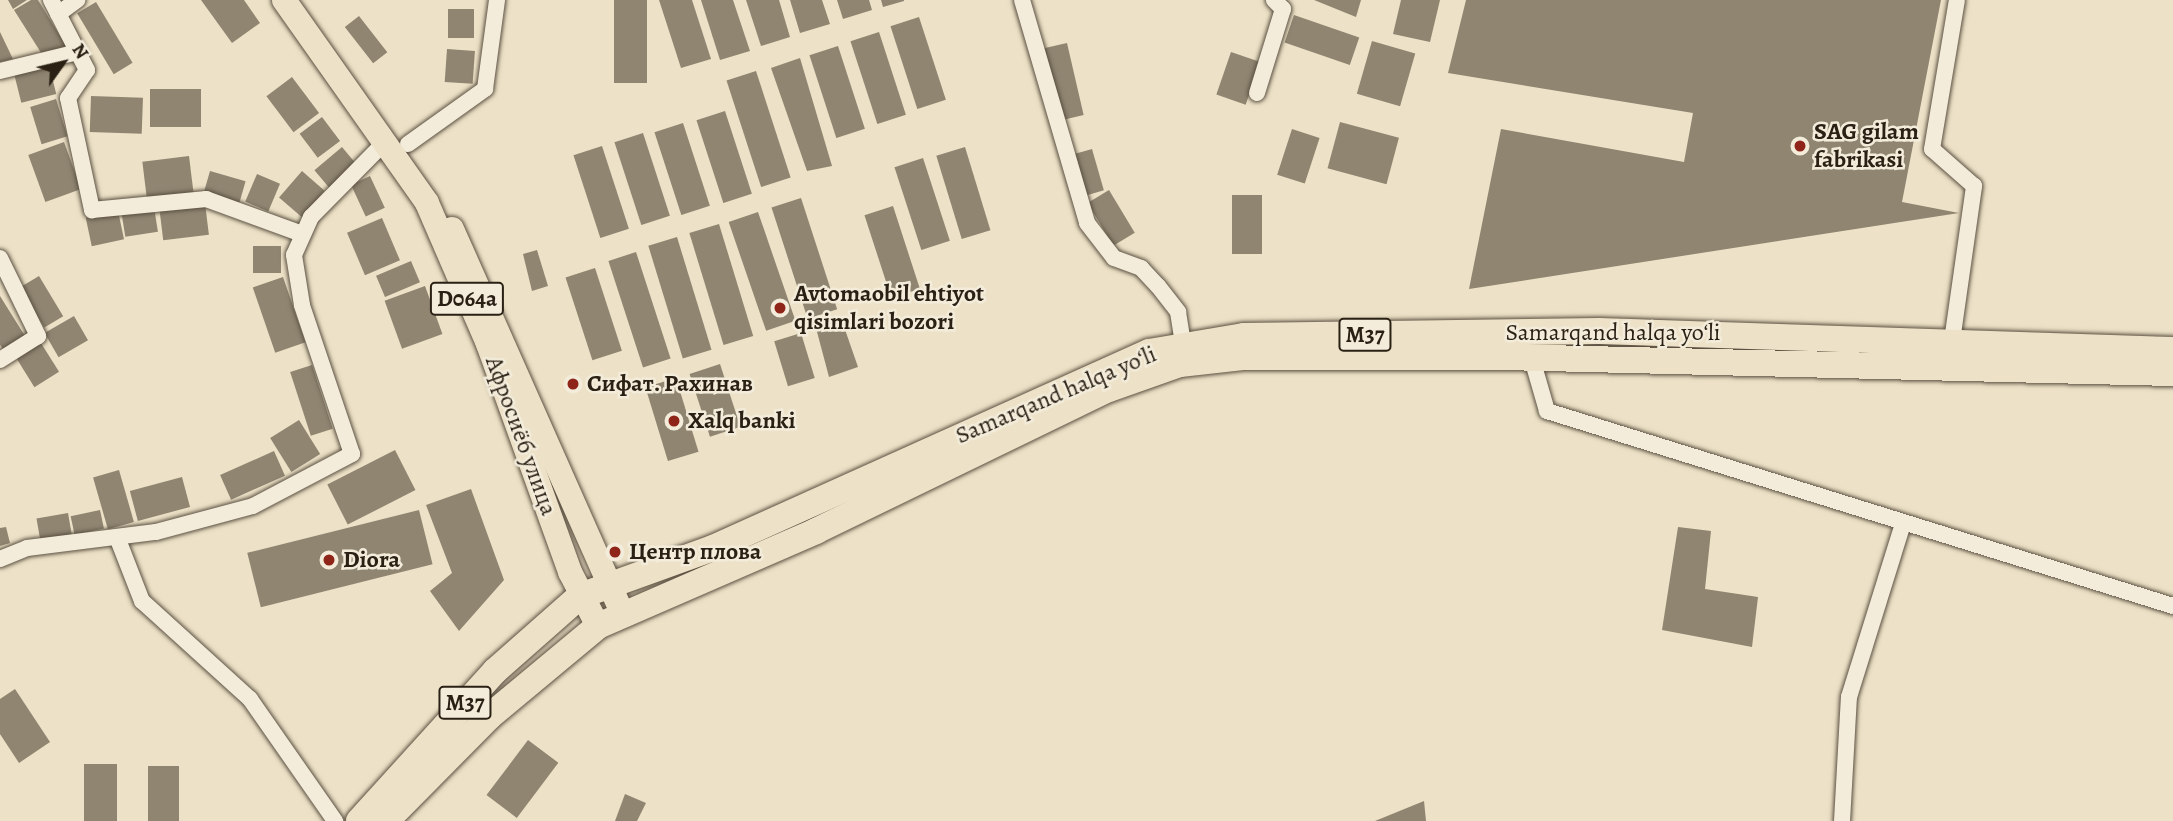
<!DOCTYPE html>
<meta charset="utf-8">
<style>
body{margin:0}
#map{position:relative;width:2173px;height:821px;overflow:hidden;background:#ede2c7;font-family:Alegreya,serif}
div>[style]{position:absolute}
.building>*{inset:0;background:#8f8571;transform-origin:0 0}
.roads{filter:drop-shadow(0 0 2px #5b5041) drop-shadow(0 0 2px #5b5041)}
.minor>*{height:16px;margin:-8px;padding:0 8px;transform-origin:8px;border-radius:8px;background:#f3ecdb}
.primary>*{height:24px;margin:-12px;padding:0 12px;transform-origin:12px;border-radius:12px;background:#ede2c7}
.trunk>*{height:26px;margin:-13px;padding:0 13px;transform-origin:13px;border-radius:13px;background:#ede2c7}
.dots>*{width:19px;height:19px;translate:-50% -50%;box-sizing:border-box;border:4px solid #f3ecdb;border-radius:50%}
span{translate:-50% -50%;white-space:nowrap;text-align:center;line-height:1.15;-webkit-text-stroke:5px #f3ecdb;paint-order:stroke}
.shield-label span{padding:2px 5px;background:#f3ecdb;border:2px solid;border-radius:5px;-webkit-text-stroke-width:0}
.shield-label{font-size:23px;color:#2a2014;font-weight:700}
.poi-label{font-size:24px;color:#2a2014;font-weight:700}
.left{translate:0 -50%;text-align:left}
.street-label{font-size:24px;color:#2a2014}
.north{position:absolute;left:28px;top:28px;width:70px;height:70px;-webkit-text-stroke:5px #f3ecdb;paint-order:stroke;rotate:56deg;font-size:19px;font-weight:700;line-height:28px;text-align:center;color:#2a2014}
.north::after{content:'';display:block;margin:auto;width:24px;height:32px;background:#2a2014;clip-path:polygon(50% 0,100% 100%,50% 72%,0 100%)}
</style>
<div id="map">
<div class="building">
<div style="clip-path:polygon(8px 0,27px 0,13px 9px)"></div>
<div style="clip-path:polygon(31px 0,38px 0,66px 46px,45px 59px,14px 10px)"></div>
<div style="clip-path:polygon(201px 0,244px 0,260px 23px,232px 43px)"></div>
<div style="left:614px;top:0;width:33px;height:83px"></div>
<div style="clip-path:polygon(659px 0,692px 0,711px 59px,681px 68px)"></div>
<div style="clip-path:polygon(701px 0,733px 0,750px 51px,720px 60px)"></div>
<div style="clip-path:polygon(746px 0,779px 0,790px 37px,761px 46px)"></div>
<div style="clip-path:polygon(790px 0,822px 0,830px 24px,800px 33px)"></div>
<div style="clip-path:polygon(837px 0,869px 0,872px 10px,843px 19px)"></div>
<div style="clip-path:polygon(881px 0,904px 0,904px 1px,883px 7px)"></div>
<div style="clip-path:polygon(1314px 0,1361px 0,1356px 17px)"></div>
<div style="clip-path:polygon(1401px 0,1440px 0,1430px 42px,1393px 34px)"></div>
<div style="clip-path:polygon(1466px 0,1941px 0,1902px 202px,1959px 213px,1469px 289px,1501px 129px,1684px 162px,1693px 113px,1448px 73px)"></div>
<div style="left:96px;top:2px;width:71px;height:22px;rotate:59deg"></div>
<div style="left:448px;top:9px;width:26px;height:29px"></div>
<div style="left:1294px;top:15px;width:69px;height:29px;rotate:19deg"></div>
<div style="left:359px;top:16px;width:46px;height:18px;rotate:52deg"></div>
<div style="left:919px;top:17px;width:87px;height:30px;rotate:72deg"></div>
<div style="clip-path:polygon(0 32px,13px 59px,0 62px)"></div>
<div style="left:879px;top:32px;width:87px;height:30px;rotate:72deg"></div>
<div style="left:1372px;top:41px;width:45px;height:55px;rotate:16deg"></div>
<div style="left:1067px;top:43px;width:74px;height:26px;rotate:77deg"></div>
<div style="left:838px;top:46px;width:87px;height:30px;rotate:72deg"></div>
<div style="left:447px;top:49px;width:28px;height:33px;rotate:4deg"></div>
<div style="left:1231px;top:52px;width:31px;height:45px;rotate:19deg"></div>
<div style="clip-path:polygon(800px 58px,832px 166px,807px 171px,771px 68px)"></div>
<div style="left:49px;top:65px;width:30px;height:36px;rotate:76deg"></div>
<div style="left:756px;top:71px;width:112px;height:31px;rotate:72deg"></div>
<div style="left:292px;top:77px;width:45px;height:32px;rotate:53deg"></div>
<div style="left:150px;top:89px;width:51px;height:38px"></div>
<div style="left:91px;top:96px;width:52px;height:36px;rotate:2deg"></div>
<div style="left:56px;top:99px;width:39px;height:27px;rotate:73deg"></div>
<div style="left:725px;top:111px;width:87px;height:30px;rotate:72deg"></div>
<div style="left:322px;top:117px;width:30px;height:28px;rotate:53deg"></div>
<div style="left:1340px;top:122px;width:61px;height:48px;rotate:15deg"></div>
<div style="left:683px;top:123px;width:87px;height:30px;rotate:72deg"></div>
<div style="left:1292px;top:129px;width:29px;height:48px;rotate:18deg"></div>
<div style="left:643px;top:133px;width:87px;height:30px;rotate:72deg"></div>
<div style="left:64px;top:142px;width:50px;height:38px;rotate:70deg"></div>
<div style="left:602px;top:146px;width:87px;height:30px;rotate:72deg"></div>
<div style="left:342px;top:147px;width:25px;height:36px;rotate:50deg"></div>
<div style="left:965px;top:147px;width:87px;height:30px;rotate:73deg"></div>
<div style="left:1092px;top:149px;width:43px;height:22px;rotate:74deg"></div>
<div style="left:189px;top:156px;width:39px;height:47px;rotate:83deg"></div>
<div style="left:923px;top:158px;width:87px;height:30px;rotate:72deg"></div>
<div style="left:210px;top:171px;width:37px;height:24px;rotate:16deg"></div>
<div style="left:302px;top:171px;width:30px;height:35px;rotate:41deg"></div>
<div style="left:257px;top:174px;width:25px;height:30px;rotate:23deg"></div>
<div style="left:370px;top:176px;width:35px;height:21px;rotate:65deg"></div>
<div style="left:1109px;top:190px;width:50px;height:25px;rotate:59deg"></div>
<div style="left:1232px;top:195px;width:30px;height:59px"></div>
<div style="left:801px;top:198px;width:117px;height:31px;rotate:72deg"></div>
<div style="left:205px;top:203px;width:32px;height:46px;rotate:83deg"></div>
<div style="left:893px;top:206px;width:87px;height:30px;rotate:72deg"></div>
<div style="left:154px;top:207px;width:25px;height:33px;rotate:81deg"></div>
<div style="left:118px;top:211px;width:29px;height:33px;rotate:78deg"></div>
<div style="left:758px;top:212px;width:115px;height:31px;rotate:71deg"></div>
<div style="left:382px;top:218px;width:46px;height:38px;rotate:67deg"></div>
<div style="left:719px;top:224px;width:117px;height:31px;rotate:73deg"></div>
<div style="left:677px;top:237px;width:118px;height:30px;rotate:73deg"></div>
<div style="left:253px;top:246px;width:28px;height:27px"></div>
<div style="clip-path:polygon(537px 250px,548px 286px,532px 291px,523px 254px)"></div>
<div style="left:636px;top:252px;width:112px;height:29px;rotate:72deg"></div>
<div style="left:411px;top:261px;width:23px;height:38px;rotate:67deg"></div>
<div style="left:595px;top:268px;width:87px;height:31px;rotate:72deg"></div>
<div style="left:39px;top:276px;width:47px;height:22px;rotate:59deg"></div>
<div style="left:283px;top:277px;width:69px;height:32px;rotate:71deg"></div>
<div style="left:425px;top:286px;width:51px;height:43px;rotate:70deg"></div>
<div style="clip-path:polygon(0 296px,25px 336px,3px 349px,0 345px)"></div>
<div style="left:74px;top:316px;width:28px;height:34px;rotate:60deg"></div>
<div style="clip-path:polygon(841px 318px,858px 367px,829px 377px,816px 328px)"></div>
<div style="left:801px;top:333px;width:47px;height:28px;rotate:73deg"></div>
<div style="left:41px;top:343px;width:34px;height:29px;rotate:58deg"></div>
<div style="left:720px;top:364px;width:66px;height:32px;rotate:72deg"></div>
<div style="left:312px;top:365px;width:67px;height:23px;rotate:72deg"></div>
<div style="left:676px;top:378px;width:77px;height:32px;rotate:73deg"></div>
<div style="left:299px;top:420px;width:40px;height:34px;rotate:58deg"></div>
<div style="left:395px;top:450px;width:45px;height:76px;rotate:63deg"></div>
<div style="left:274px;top:451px;width:27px;height:59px;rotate:66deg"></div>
<div style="left:119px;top:470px;width:54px;height:27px;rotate:74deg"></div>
<div style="left:182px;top:477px;width:31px;height:54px;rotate:75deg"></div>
<div style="clip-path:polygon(471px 489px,504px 580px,459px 631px,430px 591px,452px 573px,426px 505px)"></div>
<div style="left:100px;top:510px;width:19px;height:30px;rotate:78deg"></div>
<div style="left:419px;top:510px;width:56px;height:177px;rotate:76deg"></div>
<div style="left:68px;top:513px;width:22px;height:32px;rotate:80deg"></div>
<div style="clip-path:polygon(6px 527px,10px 543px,0 546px,0 528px)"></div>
<div style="clip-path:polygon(1678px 527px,1711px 531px,1705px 589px,1758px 597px,1752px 647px,1662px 630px)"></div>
<div style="clip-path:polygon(15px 689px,50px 742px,19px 763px,0 734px,0 699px)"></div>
<div style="left:528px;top:740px;width:38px;height:69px;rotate:37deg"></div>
<div style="left:84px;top:764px;width:33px;height:57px"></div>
<div style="left:148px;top:766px;width:31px;height:55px"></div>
<div style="clip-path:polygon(625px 794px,646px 803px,637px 821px,615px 821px)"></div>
<div style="clip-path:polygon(1424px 801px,1426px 821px,1375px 821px)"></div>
</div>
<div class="roads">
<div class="minor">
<div style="left:51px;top:0;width:79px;rotate:62.8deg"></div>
<div style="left:87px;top:70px;width:34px;rotate:124deg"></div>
<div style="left:68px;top:98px;width:115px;rotate:77.9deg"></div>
<div style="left:92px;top:210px;width:115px;rotate:-5.5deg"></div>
<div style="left:206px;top:199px;width:102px;rotate:20deg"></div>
<div style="left:1022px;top:0;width:232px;rotate:73.7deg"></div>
<div style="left:1087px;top:223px;width:44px;rotate:52.4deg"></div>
<div style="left:1114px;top:258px;width:29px;rotate:20deg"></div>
<div style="left:1141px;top:268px;width:25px;rotate:47deg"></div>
<div style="left:1158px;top:286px;width:33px;rotate:52deg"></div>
<div style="left:1178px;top:312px;width:31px;rotate:81deg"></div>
<div style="left:58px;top:14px;width:24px;rotate:-36deg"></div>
<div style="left:0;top:71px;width:80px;rotate:-13.7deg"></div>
<div style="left:1257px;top:93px;width:88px;rotate:-72.8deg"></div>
<div style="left:1283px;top:9px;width:13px;rotate:-135deg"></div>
<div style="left:408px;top:144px;width:95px;rotate:-35.5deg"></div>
<div style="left:485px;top:89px;width:90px;rotate:-82.3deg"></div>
<div style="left:0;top:258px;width:87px;rotate:64deg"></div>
<div style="left:38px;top:336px;width:45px;rotate:147.7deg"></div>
<div style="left:1952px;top:341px;width:157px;rotate:-81.9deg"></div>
<div style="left:1974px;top:186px;width:56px;rotate:-138.6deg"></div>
<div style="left:1932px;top:149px;width:151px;rotate:-80.5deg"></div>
<div style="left:1532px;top:359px;width:54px;rotate:73.9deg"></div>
<div style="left:1547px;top:411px;width:656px;rotate:17.3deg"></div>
<div style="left:117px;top:537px;width:69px;rotate:68.7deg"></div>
<div style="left:142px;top:601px;width:146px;rotate:42.2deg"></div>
<div style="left:250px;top:699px;width:149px;rotate:55.1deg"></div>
<div style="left:0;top:559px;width:29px;rotate:-22deg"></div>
<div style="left:27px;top:548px;width:130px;rotate:-7.1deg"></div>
<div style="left:156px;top:532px;width:100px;rotate:-15deg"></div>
<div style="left:253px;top:506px;width:112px;rotate:-27.7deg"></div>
<div style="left:352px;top:454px;width:157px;rotate:-108.6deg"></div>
<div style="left:302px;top:305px;width:51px;rotate:-99.1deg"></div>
<div style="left:294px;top:255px;width:42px;rotate:-65.9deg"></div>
<div style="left:311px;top:217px;width:107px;rotate:-45.4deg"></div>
<div style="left:1842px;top:821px;width:124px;rotate:-86.8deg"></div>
<div style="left:1849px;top:697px;width:181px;rotate:-72.7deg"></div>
</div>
<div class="primary">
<div style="left:284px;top:0;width:248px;rotate:54.8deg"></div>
<div style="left:427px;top:203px;width:154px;rotate:66.6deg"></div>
<div style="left:488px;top:344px;width:242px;rotate:70.2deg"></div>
<div style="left:570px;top:572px;width:61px;rotate:62.6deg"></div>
<div style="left:452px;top:229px;width:419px;rotate:66.1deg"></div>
</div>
<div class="trunk">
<div style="left:359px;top:821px;width:202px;rotate:-47.8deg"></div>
<div style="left:495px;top:671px;width:113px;rotate:-41.4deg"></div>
<div style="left:580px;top:596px;width:141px;rotate:-19.8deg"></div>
<div style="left:713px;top:548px;width:478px;rotate:-24.2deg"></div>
<div style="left:1149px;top:352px;width:96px;rotate:-9.6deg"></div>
<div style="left:1244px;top:336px;width:355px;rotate:-0.8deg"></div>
<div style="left:1599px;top:331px;width:574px;rotate:1.9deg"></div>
<div style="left:386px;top:821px;width:148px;rotate:-45.3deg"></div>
<div style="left:490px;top:716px;width:141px;rotate:-39.8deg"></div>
<div style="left:598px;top:626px;width:238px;rotate:-23.5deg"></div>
<div style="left:816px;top:531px;width:326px;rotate:-25.9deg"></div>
<div style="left:1109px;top:389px;width:75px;rotate:-19.4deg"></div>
<div style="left:1180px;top:364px;width:63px;rotate:-6.3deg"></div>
<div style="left:1243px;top:357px;width:260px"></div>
<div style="left:1503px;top:357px;width:670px;rotate:1.37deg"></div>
</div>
</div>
<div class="dots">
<div style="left:1800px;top:146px;background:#8f2418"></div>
<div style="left:780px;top:308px;background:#8f2418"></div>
<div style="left:573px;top:384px;background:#8f2418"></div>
<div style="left:674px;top:421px;background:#8f2418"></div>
<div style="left:615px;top:552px;background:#8f2418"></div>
<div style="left:329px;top:560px;background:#8f2418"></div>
</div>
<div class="shield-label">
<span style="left:467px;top:299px">D064a</span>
<span style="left:1365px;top:335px">M37</span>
<span style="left:465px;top:703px">M37</span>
</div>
<div class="poi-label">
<span class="left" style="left:1814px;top:146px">SAG gilam<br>fabrikasi</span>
<span class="left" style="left:794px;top:308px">Avtomaobil ehtiyot<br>qisimlari bozori</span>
<span class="left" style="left:587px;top:384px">Сифат. Рахинав</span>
<span class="left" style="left:688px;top:421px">Xalq banki</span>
<span class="left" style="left:629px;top:552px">Центр плова</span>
<span class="left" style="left:343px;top:560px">Diora</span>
</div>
<div class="street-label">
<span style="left:1613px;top:333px">Samarqand halqa yoʻli</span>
<span style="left:1056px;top:395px;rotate:-23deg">Samarqand halqa yoʻli</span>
<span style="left:521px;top:436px;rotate:70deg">Афросиёб улица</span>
</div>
<div class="north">N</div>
</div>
